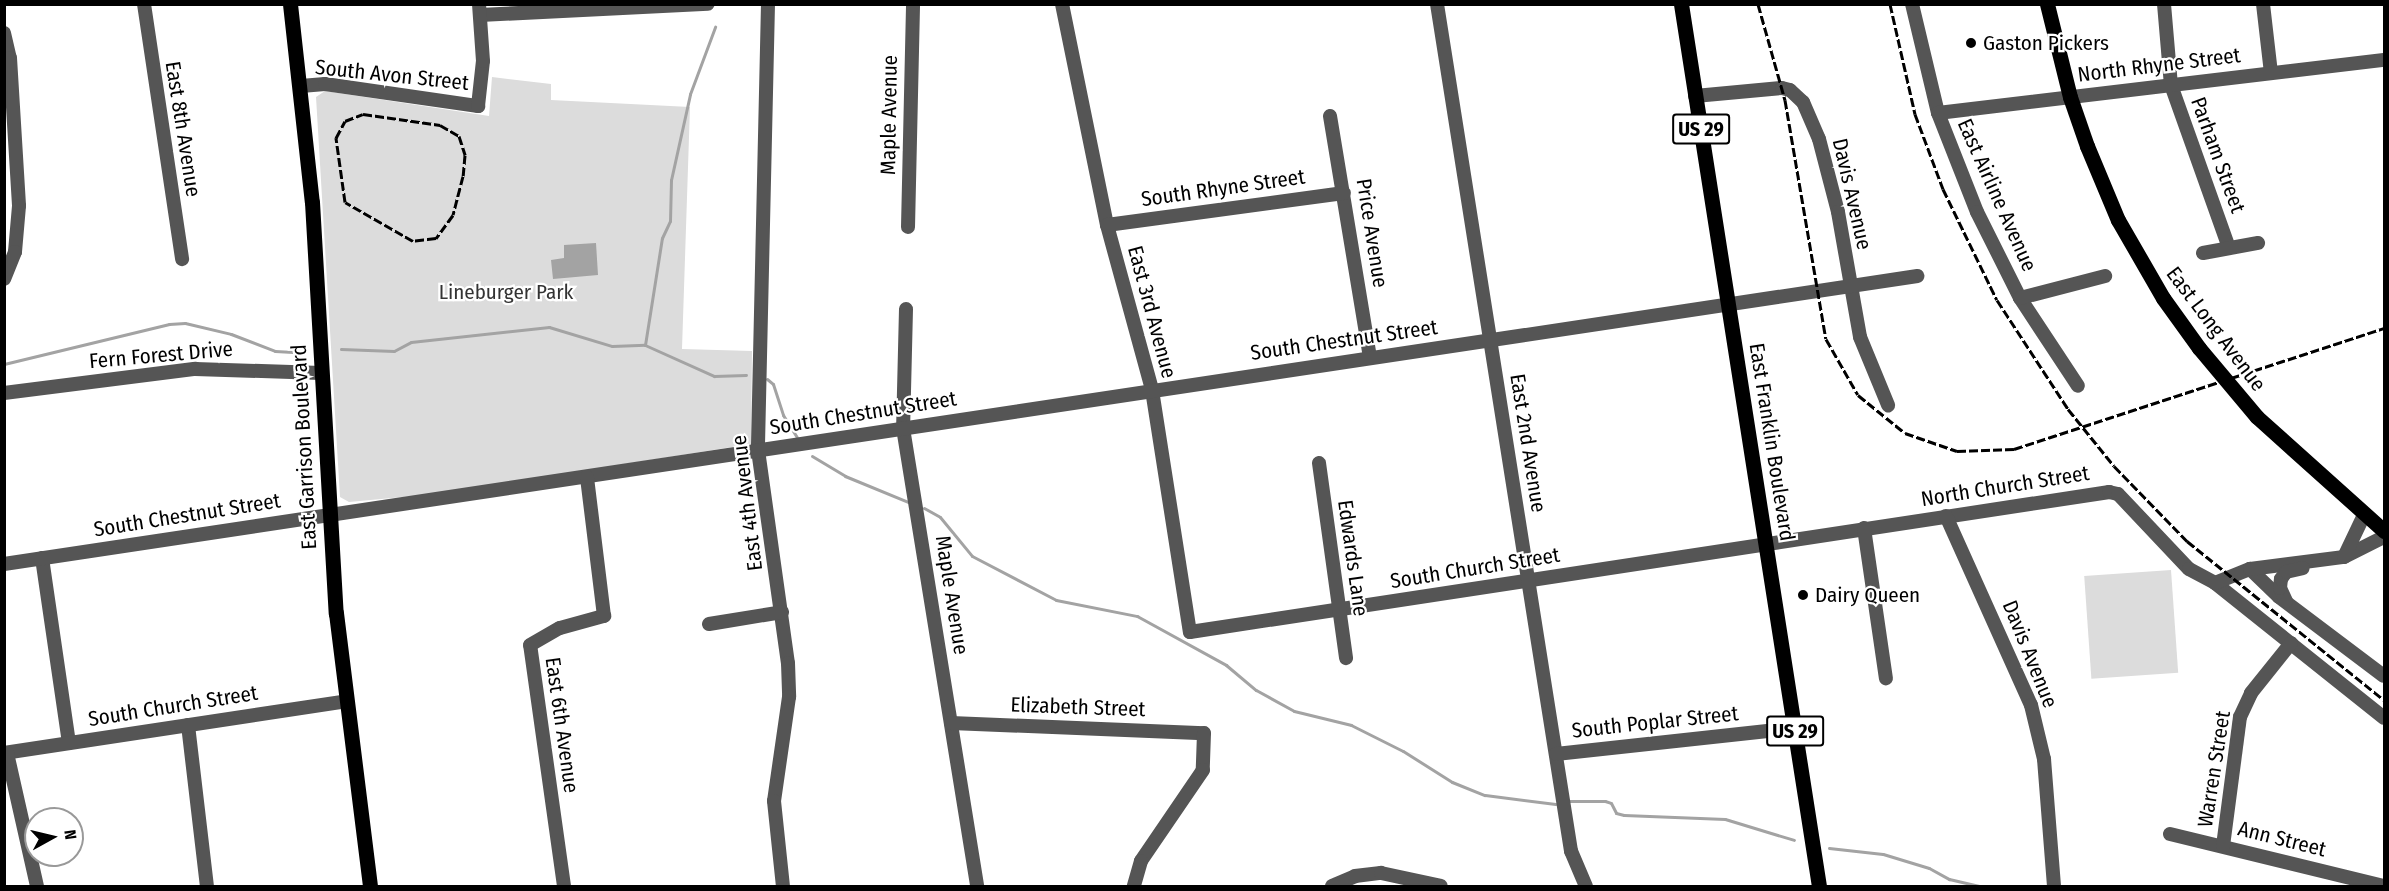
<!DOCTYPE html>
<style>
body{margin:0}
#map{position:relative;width:2389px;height:891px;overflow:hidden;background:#fff;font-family:"Fira Sans Condensed",sans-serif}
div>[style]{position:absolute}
.green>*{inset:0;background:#dcdcdc;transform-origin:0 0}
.water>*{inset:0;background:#a3a3a3}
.stream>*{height:3px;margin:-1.5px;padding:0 1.5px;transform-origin:1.5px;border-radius:1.5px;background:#a3a3a3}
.minor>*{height:14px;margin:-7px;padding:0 7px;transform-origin:7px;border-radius:7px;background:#555}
.major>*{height:15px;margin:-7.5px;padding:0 7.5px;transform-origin:7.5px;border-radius:7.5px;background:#000}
.rail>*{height:3px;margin-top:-1.5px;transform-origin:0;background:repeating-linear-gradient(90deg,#000 0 9px,transparent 0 12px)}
.dots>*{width:16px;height:16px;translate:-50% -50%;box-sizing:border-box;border:3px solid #fff;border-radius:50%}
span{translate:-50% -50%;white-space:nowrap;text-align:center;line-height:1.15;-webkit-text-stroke:4.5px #fff;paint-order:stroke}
.shield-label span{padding:2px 4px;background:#fff;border:2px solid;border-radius:4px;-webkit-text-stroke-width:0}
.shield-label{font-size:20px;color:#000;font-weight:700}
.poi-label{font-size:21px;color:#000}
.left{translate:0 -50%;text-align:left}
.street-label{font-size:21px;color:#000}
.park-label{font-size:21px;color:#333}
.frame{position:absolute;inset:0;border:6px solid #000;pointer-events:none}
.north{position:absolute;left:24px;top:807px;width:60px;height:60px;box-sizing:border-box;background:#fff;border:2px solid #999;border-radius:50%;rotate:82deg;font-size:16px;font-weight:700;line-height:24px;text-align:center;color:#000}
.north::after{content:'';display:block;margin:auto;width:21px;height:27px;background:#000;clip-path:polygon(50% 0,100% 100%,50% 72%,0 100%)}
</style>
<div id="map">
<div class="green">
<div style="clip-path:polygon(492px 77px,551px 84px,551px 100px,690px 107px,682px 349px,752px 351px,751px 444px,435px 494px,349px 502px,340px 497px,316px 97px,325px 91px,489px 116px)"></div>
<div style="left:2171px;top:570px;width:103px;height:87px;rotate:86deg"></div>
</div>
<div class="water">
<div style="clip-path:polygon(596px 243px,598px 275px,553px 279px,551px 260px,564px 258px,564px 245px)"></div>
</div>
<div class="stream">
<div style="left:645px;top:345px;width:108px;rotate:-81deg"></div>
<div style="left:662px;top:238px;width:19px;rotate:-65deg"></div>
<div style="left:670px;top:221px;width:41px;rotate:-88.6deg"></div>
<div style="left:671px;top:180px;width:88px;rotate:-77.5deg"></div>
<div style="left:690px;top:94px;width:72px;rotate:-69.5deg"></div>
<div style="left:341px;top:349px;width:53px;rotate:2.2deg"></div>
<div style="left:394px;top:351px;width:19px;rotate:-28deg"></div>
<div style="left:411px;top:342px;width:139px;rotate:-6.2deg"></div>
<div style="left:549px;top:327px;width:66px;rotate:16.8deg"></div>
<div style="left:612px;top:346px;width:33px;rotate:-2deg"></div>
<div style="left:645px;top:345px;width:76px;rotate:24.2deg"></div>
<div style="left:714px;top:376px;width:32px;rotate:-2deg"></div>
<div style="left:4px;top:364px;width:170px;rotate:-13.6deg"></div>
<div style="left:169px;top:324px;width:16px;rotate:-4deg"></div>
<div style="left:185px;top:323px;width:47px;rotate:13.4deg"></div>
<div style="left:231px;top:334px;width:47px;rotate:21.1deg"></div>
<div style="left:275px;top:351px;width:18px;rotate:3deg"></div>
<div style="left:767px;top:379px;width:8px;rotate:40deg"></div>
<div style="left:773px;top:384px;width:33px;rotate:72deg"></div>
<div style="left:783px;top:415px;width:26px;rotate:58deg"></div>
<div style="left:812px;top:456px;width:39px;rotate:31deg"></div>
<div style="left:845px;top:476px;width:68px;rotate:22.4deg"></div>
<div style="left:924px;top:508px;width:18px;rotate:29deg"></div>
<div style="left:940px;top:517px;width:50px;rotate:50.6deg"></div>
<div style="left:972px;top:556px;width:95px;rotate:27.6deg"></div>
<div style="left:1056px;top:600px;width:83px;rotate:11.2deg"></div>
<div style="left:1137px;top:616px;width:102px;rotate:28.8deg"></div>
<div style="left:1226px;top:665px;width:39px;rotate:40deg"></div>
<div style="left:1256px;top:690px;width:43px;rotate:28.9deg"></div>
<div style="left:1294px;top:711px;width:59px;rotate:13.8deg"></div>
<div style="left:1351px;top:725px;width:58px;rotate:26.6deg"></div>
<div style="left:1403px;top:751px;width:58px;rotate:32.3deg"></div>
<div style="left:1452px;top:782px;width:35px;rotate:22deg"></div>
<div style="left:1485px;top:795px;width:71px;rotate:7.3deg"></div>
<div style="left:1569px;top:801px;width:36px"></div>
<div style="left:1605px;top:801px;width:6px;rotate:18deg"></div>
<div style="left:1611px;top:803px;width:11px;rotate:63deg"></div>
<div style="left:1616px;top:813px;width:8px;rotate:14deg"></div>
<div style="left:1624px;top:815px;width:101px;rotate:2.3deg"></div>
<div style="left:1725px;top:819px;width:72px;rotate:16.9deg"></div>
<div style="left:1829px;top:848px;width:54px;rotate:6.3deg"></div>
<div style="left:1883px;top:854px;width:48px;rotate:16.9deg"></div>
<div style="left:1929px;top:868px;width:23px;rotate:29deg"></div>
<div style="left:1949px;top:879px;width:32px;rotate:13deg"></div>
<div style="left:1984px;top:886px;width:44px"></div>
</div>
<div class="minor">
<div style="left:144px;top:4px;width:258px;rotate:81.5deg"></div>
<div style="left:768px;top:4px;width:446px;rotate:91.3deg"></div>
<div style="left:758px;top:450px;width:215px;rotate:82deg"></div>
<div style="left:788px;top:663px;width:34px;rotate:88deg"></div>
<div style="left:789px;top:697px;width:105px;rotate:98.2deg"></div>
<div style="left:774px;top:801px;width:85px;rotate:84deg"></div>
<div style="left:1062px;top:4px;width:226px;rotate:78.5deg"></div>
<div style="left:1107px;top:225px;width:171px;rotate:74.7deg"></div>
<div style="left:1152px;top:390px;width:245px;rotate:81.1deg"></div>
<div style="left:1190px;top:632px;width:930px;rotate:-8.66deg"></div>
<div style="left:2109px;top:492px;width:9px;rotate:13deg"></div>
<div style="left:2118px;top:494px;width:103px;rotate:46.6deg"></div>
<div style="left:2189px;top:569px;width:30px;rotate:28deg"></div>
<div style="left:2215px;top:583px;width:216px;rotate:38.6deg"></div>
<div style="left:1437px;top:4px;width:858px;rotate:81.01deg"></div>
<div style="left:1571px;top:851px;width:38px;rotate:67deg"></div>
<div style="left:1912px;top:4px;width:112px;rotate:76.6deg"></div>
<div style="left:1938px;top:113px;width:106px;rotate:68.5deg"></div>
<div style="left:1977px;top:212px;width:96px;rotate:63.4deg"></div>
<div style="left:2020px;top:298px;width:105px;rotate:56.6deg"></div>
<div style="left:2164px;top:4px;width:81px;rotate:85.1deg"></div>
<div style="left:2171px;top:85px;width:173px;rotate:70.4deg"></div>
<div style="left:2263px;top:4px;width:69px;rotate:83.4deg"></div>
<div style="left:480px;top:15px;width:228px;rotate:-2.8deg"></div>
<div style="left:4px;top:33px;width:26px;rotate:77deg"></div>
<div style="left:10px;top:58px;width:148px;rotate:86.5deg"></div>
<div style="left:19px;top:206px;width:46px;rotate:95deg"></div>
<div style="left:15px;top:252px;width:29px;rotate:112deg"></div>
<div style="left:301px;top:86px;width:24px;rotate:-5deg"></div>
<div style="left:325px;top:84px;width:155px;rotate:8.2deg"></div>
<div style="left:478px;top:106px;width:45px;rotate:-83.7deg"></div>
<div style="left:483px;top:61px;width:57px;rotate:-94deg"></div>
<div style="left:1695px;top:96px;width:87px;rotate:-5.3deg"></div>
<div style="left:1782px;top:88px;width:8px;rotate:14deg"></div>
<div style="left:1790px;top:90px;width:18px;rotate:43deg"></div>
<div style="left:1803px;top:102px;width:40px;rotate:66.6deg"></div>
<div style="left:1819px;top:139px;width:75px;rotate:75.4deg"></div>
<div style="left:1838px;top:212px;width:127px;rotate:80deg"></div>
<div style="left:1860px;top:337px;width:74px;rotate:67.6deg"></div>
<div style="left:1938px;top:113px;width:449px;rotate:-6.8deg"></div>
<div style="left:1330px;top:116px;width:244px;rotate:80.6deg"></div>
<div style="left:1107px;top:225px;width:239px;rotate:-7.7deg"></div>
<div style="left:908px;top:227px;width:223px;rotate:-88.7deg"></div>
<div style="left:2203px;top:253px;width:56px;rotate:-10.3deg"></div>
<div style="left:2020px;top:298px;width:88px;rotate:-14.5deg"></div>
<div style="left:906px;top:309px;width:119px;rotate:91.4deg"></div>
<div style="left:903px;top:428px;width:464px;rotate:80.8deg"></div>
<div style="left:4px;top:393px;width:193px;rotate:-7.2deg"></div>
<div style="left:195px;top:369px;width:126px;rotate:1.8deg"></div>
<div style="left:1319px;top:463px;width:197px;rotate:82.1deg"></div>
<div style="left:1946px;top:516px;width:207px;rotate:65.8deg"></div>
<div style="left:2031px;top:705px;width:56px;rotate:76.5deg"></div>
<div style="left:2044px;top:759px;width:127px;rotate:85.5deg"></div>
<div style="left:1864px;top:528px;width:152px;rotate:81.7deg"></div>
<div style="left:2344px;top:557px;width:45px;rotate:-26.6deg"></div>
<div style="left:42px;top:558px;width:187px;rotate:81.7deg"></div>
<div style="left:4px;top:564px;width:1935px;rotate:-8.56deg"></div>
<div style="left:2250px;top:569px;width:40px;rotate:44deg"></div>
<div style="left:2279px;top:597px;width:131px;rotate:37deg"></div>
<div style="left:2215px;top:583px;width:38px;rotate:-22deg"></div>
<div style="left:2250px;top:569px;width:95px;rotate:-7.3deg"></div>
<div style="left:2344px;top:557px;width:47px;rotate:-64.5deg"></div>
<div style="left:2286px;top:601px;width:14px;rotate:-115deg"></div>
<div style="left:2280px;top:588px;width:9px;rotate:-84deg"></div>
<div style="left:2281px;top:579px;width:9px;rotate:-54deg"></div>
<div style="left:2286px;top:572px;width:17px;rotate:-13deg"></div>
<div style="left:709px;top:624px;width:74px;rotate:-9.3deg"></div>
<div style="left:951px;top:723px;width:253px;rotate:2.3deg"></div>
<div style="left:1204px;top:733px;width:37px;rotate:92deg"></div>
<div style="left:1203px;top:770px;width:110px;rotate:124.3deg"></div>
<div style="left:1141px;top:861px;width:26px;rotate:106deg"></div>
<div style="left:188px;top:725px;width:162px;rotate:83.3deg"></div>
<div style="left:4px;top:753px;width:347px;rotate:-8.6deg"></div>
<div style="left:7px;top:753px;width:136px;rotate:77.3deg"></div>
<div style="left:1556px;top:754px;width:239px;rotate:-6.2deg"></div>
<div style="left:2170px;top:834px;width:220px;rotate:13.7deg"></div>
<div style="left:2223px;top:846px;width:130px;rotate:-82.5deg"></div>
<div style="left:2240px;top:717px;width:26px;rotate:-65deg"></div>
<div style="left:2251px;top:693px;width:64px;rotate:-51.3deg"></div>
<div style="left:564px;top:886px;width:243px;rotate:-98deg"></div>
<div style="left:530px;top:645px;width:34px;rotate:-30deg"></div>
<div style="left:560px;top:628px;width:46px;rotate:-15.3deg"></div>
<div style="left:604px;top:616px;width:140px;rotate:-97deg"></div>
<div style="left:1332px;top:886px;width:25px;rotate:-23deg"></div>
<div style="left:1355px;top:876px;width:26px;rotate:-7deg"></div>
<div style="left:1381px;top:873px;width:61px;rotate:12.2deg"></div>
</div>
<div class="major">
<div style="left:290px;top:4px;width:199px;rotate:83.7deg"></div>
<div style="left:312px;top:202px;width:412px;rotate:86.7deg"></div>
<div style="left:336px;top:613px;width:275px;rotate:82.9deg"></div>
<div style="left:1681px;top:4px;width:893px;rotate:81.11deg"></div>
<div style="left:2047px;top:4px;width:96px;rotate:76.1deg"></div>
<div style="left:2070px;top:97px;width:52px;rotate:70.9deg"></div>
<div style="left:2087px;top:146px;width:80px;rotate:67.3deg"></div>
<div style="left:2118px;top:220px;width:90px;rotate:60deg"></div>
<div style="left:2163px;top:298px;width:62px;rotate:54.2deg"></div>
<div style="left:2199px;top:348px;width:90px;rotate:50deg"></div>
<div style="left:2257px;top:417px;width:171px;rotate:41.9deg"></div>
</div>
<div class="rail">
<div style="left:1758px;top:4px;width:100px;rotate:74.3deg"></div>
<div style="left:1785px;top:100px;width:242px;rotate:80.3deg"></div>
<div style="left:1826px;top:339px;width:64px;rotate:60.3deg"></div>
<div style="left:1858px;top:395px;width:60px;rotate:39deg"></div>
<div style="left:1905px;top:433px;width:55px;rotate:19.1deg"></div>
<div style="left:1957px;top:451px;width:57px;rotate:-2deg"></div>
<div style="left:2014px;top:449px;width:389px;rotate:-18.1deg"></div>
<div style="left:1890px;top:4px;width:113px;rotate:77.2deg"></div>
<div style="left:1915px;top:114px;width:80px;rotate:69.5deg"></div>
<div style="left:1943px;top:189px;width:123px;rotate:64.1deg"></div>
<div style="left:1997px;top:300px;width:130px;rotate:56.9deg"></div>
<div style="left:2068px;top:409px;width:73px;rotate:51.1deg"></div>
<div style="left:2114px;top:466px;width:105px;rotate:45.8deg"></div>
<div style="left:2187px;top:541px;width:253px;rotate:38.9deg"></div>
<div style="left:363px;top:114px;width:78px;rotate:8.1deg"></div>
<div style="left:440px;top:125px;width:22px;rotate:30deg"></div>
<div style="left:459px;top:136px;width:20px;rotate:72deg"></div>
<div style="left:465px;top:155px;width:21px;rotate:95deg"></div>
<div style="left:463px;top:176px;width:40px;rotate:104.4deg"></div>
<div style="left:453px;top:215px;width:29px;rotate:126deg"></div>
<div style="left:436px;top:238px;width:23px;rotate:173deg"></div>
<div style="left:413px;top:241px;width:78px;rotate:-150.2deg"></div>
<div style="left:345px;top:202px;width:65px;rotate:-98deg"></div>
<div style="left:336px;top:138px;width:19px;rotate:-62deg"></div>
<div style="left:345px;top:121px;width:19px;rotate:-21deg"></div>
</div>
<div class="dots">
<div style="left:1971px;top:43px;background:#000"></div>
<div style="left:1803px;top:595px;background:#000"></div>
</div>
<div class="shield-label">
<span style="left:1701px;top:129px">US 29</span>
<span style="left:1795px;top:731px">US 29</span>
</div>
<div class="poi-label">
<span class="left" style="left:1983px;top:43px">Gaston Pickers</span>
<span class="left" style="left:1815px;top:595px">Dairy Queen</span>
</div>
<div class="street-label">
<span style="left:2159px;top:65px;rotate:-7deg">North Rhyne Street</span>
<span style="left:392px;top:75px;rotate:6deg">South Avon Street</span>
<span style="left:889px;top:115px;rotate:-89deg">Maple Avenue</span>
<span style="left:183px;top:129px;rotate:81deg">East 8th Avenue</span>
<span style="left:2218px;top:155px;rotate:70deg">Parham Street</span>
<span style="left:1223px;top:188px;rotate:-8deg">South Rhyne Street</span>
<span style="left:1852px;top:194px;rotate:77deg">Davis Avenue</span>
<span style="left:1997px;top:195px;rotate:66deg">East Airline Avenue</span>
<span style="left:1372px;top:233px;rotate:81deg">Price Avenue</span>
<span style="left:1152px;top:312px;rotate:75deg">East 3rd Avenue</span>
<span style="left:2216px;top:329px;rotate:53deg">East Long Avenue</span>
<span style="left:1344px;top:340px;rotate:-8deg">South Chestnut Street</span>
<span style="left:161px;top:355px;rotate:-5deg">Fern Forest Drive</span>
<span style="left:863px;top:413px;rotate:-9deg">South Chestnut Street</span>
<span style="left:1772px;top:442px;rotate:81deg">East Franklin Boulevard</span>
<span style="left:1528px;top:443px;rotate:81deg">East 2nd Avenue</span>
<span style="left:304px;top:447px;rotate:-93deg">East Garrison Boulevard</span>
<span style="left:2005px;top:486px;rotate:-9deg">North Church Street</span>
<span style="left:747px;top:503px;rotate:-97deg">East 4th Avenue</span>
<span style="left:187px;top:515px;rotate:-9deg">South Chestnut Street</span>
<span style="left:1353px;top:558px;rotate:82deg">Edwards Lane</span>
<span style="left:1475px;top:568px;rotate:-9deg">South Church Street</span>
<span style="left:952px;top:595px;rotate:81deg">Maple Avenue</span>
<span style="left:2030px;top:654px;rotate:68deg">Davis Avenue</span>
<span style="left:173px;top:706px;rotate:-9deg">South Church Street</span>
<span style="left:1078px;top:707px;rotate:2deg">Elizabeth Street</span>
<span style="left:1655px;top:722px;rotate:-6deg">South Poplar Street</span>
<span style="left:562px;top:725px;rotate:82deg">East 6th Avenue</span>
<span style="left:2214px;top:769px;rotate:-81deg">Warren Street</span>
<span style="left:2282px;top:839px;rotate:14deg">Ann Street</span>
</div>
<div class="park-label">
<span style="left:506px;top:292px">Lineburger Park</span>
</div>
<div class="frame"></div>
<div class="north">N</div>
</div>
